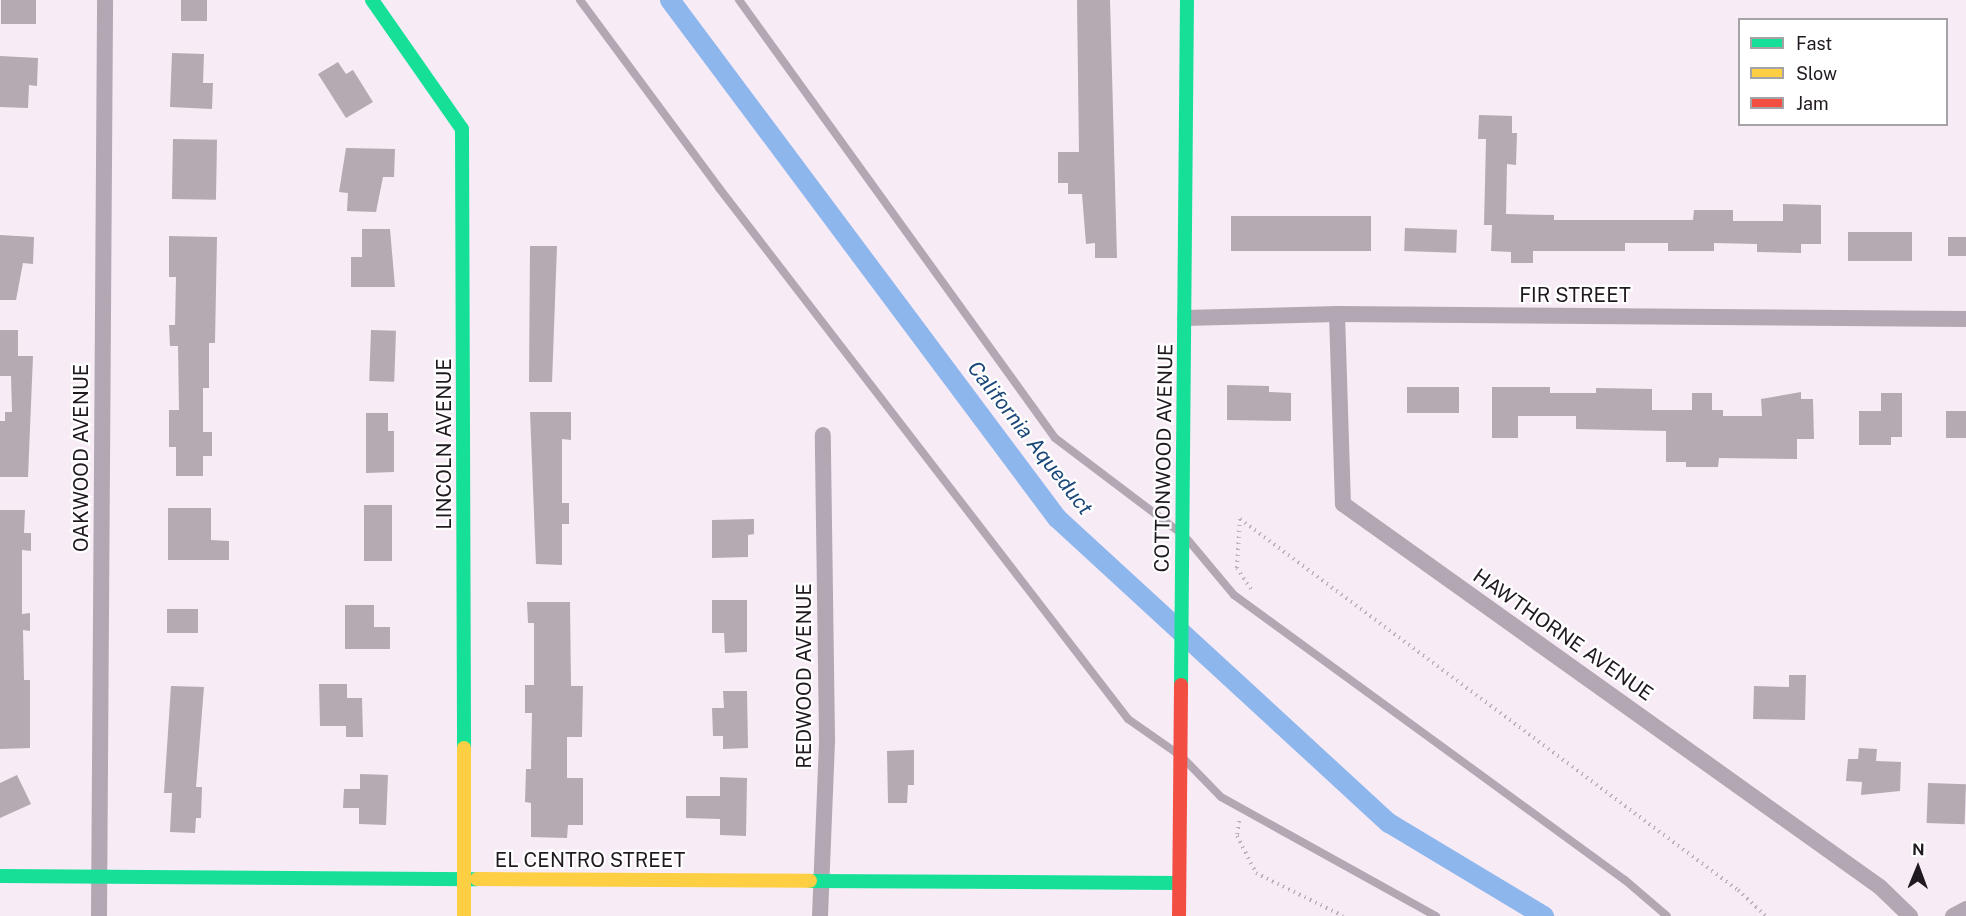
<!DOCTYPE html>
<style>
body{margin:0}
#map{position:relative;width:1966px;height:916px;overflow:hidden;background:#f7ebf6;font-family:"Public Sans",sans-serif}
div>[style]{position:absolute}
.canal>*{height:20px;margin:-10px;padding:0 10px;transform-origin:10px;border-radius:10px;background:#8db6ed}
.building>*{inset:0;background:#b3aab2;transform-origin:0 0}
.path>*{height:4px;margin-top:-2px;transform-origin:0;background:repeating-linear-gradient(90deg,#bbb2bb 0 1.5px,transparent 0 6px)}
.lane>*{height:8px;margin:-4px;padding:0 4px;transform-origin:4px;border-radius:4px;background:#b2a8b4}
.street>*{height:16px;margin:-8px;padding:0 8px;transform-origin:8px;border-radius:8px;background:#b2a8b4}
.fast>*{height:14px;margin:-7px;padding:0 7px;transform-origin:7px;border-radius:7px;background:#16e098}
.slow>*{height:14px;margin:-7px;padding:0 7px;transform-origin:7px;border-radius:7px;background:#ffcf43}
.jam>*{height:14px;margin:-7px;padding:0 7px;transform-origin:7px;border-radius:7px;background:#f24e42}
span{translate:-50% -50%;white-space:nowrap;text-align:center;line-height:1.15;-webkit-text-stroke:4.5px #fff;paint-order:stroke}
.street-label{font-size:20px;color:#211920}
.water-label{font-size:21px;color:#1b4878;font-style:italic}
.legend{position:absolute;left:1738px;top:18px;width:210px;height:108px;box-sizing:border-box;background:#fff;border:2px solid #a6a3a6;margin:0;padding:8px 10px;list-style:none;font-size:18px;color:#211920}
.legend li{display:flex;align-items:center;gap:12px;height:30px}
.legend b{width:30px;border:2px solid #a6a3a6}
.north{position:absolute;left:1888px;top:838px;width:60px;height:60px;-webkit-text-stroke:4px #fff;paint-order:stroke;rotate:1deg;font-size:16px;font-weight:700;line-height:24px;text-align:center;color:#211920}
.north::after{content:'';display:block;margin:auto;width:21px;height:27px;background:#211920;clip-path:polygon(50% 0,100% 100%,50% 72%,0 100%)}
</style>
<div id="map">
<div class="canal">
<div style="left:670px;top:0;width:647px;rotate:53.24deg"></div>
<div style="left:1057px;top:518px;width:451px;rotate:42.6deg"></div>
<div style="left:1389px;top:823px;width:181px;rotate:31deg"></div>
</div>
<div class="building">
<div style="left:1px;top:0;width:35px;height:24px"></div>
<div style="left:181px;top:0;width:26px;height:21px"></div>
<div style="clip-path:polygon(1077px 0,1110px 0,1117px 258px,1095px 258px,1095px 243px,1086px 244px,1082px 194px,1068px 194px,1068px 183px,1058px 183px,1058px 152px,1079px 152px)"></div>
<div style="clip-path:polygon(172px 53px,204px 54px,203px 83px,213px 83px,212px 109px,170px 107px)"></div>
<div style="clip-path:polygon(0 56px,38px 58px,37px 86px,29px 85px,28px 108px,0 107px)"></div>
<div style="clip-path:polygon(338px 62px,346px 74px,353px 70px,373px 102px,346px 118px,318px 74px)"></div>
<div style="clip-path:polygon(1479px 115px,1512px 116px,1512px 133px,1517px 133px,1516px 165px,1507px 164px,1506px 214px,1554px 215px,1554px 220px,1693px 220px,1694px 210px,1733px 210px,1733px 221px,1783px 221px,1783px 204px,1821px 205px,1821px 244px,1801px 244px,1801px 253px,1757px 252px,1757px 244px,1714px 243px,1714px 251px,1668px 251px,1668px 243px,1625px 243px,1625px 251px,1533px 251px,1533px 263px,1511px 263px,1511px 252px,1491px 251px,1492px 225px,1484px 225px,1486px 139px,1478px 139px)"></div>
<div style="left:173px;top:139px;width:44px;height:60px;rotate:1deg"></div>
<div style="clip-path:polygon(346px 148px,395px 149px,394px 177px,383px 177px,376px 212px,347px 211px,348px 193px,339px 192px)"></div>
<div style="left:1231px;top:216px;width:140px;height:35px"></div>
<div style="left:1405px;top:228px;width:52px;height:23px;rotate:2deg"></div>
<div style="clip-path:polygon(362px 229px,390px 229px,395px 287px,351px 287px,351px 257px,362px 257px)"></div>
<div style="left:1848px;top:232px;width:64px;height:29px"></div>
<div style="clip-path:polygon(0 235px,34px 237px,33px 264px,23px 263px,16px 300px,0 300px)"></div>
<div style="clip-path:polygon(169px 236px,217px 237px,215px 343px,209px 343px,209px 388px,203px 388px,203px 432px,212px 432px,212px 456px,203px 456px,203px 476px,176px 476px,176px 447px,169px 447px,169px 410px,179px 410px,178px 346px,170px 346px,169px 325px,175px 325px,176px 277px,169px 277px)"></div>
<div style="left:1948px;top:237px;width:18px;height:19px"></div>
<div style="clip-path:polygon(530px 246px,557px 246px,552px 382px,529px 382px)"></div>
<div style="clip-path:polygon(0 330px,18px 330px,18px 356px,33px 356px,28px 477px,0 477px,0 421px,5px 421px,5px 412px,12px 412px,11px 376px,0 376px)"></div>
<div style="left:371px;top:330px;width:25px;height:51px;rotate:2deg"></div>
<div style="clip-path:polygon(1227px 385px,1269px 386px,1269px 392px,1291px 393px,1291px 421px,1227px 420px)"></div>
<div style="left:1407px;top:387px;width:52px;height:26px"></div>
<div style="clip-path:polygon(1492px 387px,1550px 387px,1550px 393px,1596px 393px,1596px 388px,1652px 389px,1652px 410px,1692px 410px,1692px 393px,1712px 393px,1712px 410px,1723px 410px,1723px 416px,1762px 416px,1761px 399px,1801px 392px,1801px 399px,1813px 399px,1814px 439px,1797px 439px,1797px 459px,1719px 458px,1718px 467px,1686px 467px,1686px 462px,1666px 462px,1666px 431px,1576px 429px,1576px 416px,1518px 416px,1518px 438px,1492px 438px)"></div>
<div style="clip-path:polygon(1881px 393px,1902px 393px,1902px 437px,1891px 437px,1891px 445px,1859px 445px,1859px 411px,1881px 411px)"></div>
<div style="left:1946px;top:411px;width:20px;height:27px"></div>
<div style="clip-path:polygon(530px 412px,571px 412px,571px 440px,562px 439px,562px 503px,569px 503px,569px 524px,562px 524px,562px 565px,536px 564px)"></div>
<div style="clip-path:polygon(366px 413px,388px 413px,388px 431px,394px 431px,394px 472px,366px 473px)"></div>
<div style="left:364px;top:505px;width:28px;height:56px"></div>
<div style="clip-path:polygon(168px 508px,211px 508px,211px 540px,229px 541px,229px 560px,168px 560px)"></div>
<div style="clip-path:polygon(0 510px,25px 510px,24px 533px,31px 533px,31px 551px,22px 550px,22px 614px,30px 613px,30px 631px,23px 630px,24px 680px,30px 680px,30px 748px,0 749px)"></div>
<div style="clip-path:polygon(754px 519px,754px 534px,748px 535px,748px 557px,712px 558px,712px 520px)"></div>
<div style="clip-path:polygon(712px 600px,747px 600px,747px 652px,725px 653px,724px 633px,712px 633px)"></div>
<div style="clip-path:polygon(527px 602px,570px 602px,571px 686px,583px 686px,582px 737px,567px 737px,567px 778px,583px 778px,583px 825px,568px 825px,567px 838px,531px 837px,531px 803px,525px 802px,526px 769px,531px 769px,532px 713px,525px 713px,525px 685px,534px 685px,534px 623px,528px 623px)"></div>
<div style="clip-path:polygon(345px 605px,374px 605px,374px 627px,390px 627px,390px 649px,345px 649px)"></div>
<div style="left:198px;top:609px;width:24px;height:31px;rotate:90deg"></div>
<div style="clip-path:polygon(1789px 675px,1806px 675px,1805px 720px,1753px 719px,1754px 686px,1789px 687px)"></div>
<div style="clip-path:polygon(319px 684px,347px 684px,347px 698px,362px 698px,363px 737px,346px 737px,346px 726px,320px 726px)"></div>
<div style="clip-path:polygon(171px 686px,204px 687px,196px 787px,202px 787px,201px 818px,196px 818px,195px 833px,170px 832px,172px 793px,164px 793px)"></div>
<div style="clip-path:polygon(723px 691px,747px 691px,748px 748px,723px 749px,723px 736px,713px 736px,712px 708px,724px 708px)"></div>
<div style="clip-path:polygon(1859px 748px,1877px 749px,1876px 761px,1901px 762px,1900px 791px,1861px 795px,1862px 782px,1846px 781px,1848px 759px,1858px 759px)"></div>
<div style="clip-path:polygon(914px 750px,914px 785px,908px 785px,907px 803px,888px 803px,887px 751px)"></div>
<div style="clip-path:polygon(360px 774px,388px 775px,386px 825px,359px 824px,359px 808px,343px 808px,344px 789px,360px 789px)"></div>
<div style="clip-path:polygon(17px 775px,31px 804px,0 818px,0 783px)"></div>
<div style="clip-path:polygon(720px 777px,747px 778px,746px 836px,720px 835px,720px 819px,686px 818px,686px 796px,720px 796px)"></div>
<div style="left:1928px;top:783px;width:38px;height:40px;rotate:2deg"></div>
</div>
<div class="path">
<div style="left:1251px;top:589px;width:25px;rotate:-124deg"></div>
<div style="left:1237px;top:568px;width:49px;rotate:-86.5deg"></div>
<div style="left:1240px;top:519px;width:621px;rotate:36.69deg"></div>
<div style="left:1738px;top:890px;width:38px;rotate:43deg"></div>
<div style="left:1239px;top:821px;width:15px;rotate:98deg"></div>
<div style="left:1237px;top:836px;width:42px;rotate:62.8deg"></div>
<div style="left:1256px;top:873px;width:97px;rotate:26.3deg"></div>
</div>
<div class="lane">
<div style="left:580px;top:0;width:234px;rotate:53.5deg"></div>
<div style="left:719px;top:188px;width:670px;rotate:52.39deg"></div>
<div style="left:1128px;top:719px;width:65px;rotate:34.9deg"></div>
<div style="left:1181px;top:756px;width:57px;rotate:45.7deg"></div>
<div style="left:1221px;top:797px;width:246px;rotate:29deg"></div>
<div style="left:739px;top:0;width:540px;rotate:54.19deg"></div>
<div style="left:1055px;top:438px;width:154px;rotate:37.1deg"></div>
<div style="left:1188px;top:540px;width:72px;rotate:50.1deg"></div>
<div style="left:1234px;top:595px;width:484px;rotate:36.1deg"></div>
<div style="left:1625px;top:880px;width:55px;rotate:40.6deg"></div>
</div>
<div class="street">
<div style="left:1337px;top:314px;width:190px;rotate:88.2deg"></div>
<div style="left:1343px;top:504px;width:660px;rotate:35.5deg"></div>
<div style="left:1880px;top:887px;width:42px;rotate:44deg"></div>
<div style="left:1185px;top:318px;width:152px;rotate:-1.5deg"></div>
<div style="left:1337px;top:314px;width:629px;rotate:0.46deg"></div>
<div style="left:99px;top:916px;width:916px;rotate:-89.62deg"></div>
<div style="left:820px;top:916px;width:178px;rotate:-87.7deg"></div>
<div style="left:827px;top:738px;width:303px;rotate:-90.8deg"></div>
<div style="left:1953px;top:916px;width:15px;rotate:-28deg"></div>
</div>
<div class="fast">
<div style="left:372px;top:0;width:157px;rotate:55.1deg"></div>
<div style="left:462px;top:129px;width:619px;rotate:89.81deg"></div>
<div style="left:1181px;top:685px;width:685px;rotate:-89.5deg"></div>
<div style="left:0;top:876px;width:477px;rotate:0.4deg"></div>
<div style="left:810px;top:881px;width:369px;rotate:0.3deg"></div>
</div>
<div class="slow">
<div style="left:464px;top:748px;width:168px;rotate:90deg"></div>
<div style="left:477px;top:879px;width:333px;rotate:0.3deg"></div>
</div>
<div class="jam">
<div style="left:1179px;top:916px;width:231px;rotate:-89.5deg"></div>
</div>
<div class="street-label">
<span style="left:1575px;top:295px">FIR STREET</span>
<span style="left:444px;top:444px;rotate:-90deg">LINCOLN AVENUE</span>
<span style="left:81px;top:458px;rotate:-90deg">OAKWOOD AVENUE</span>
<span style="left:1164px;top:458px;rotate:-89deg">COTTONWOOD AVENUE</span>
<span style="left:1563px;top:635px;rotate:35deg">HAWTHORNE AVENUE</span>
<span style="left:804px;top:676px;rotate:-90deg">REDWOOD AVENUE</span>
<span style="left:590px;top:860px">EL CENTRO STREET</span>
</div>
<div class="water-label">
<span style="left:1030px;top:438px;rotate:52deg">California Aqueduct</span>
</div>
<ul class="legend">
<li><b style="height:8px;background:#16e098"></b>Fast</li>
<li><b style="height:8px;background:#ffcf43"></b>Slow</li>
<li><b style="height:8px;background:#f24e42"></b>Jam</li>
</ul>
<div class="north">N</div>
</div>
